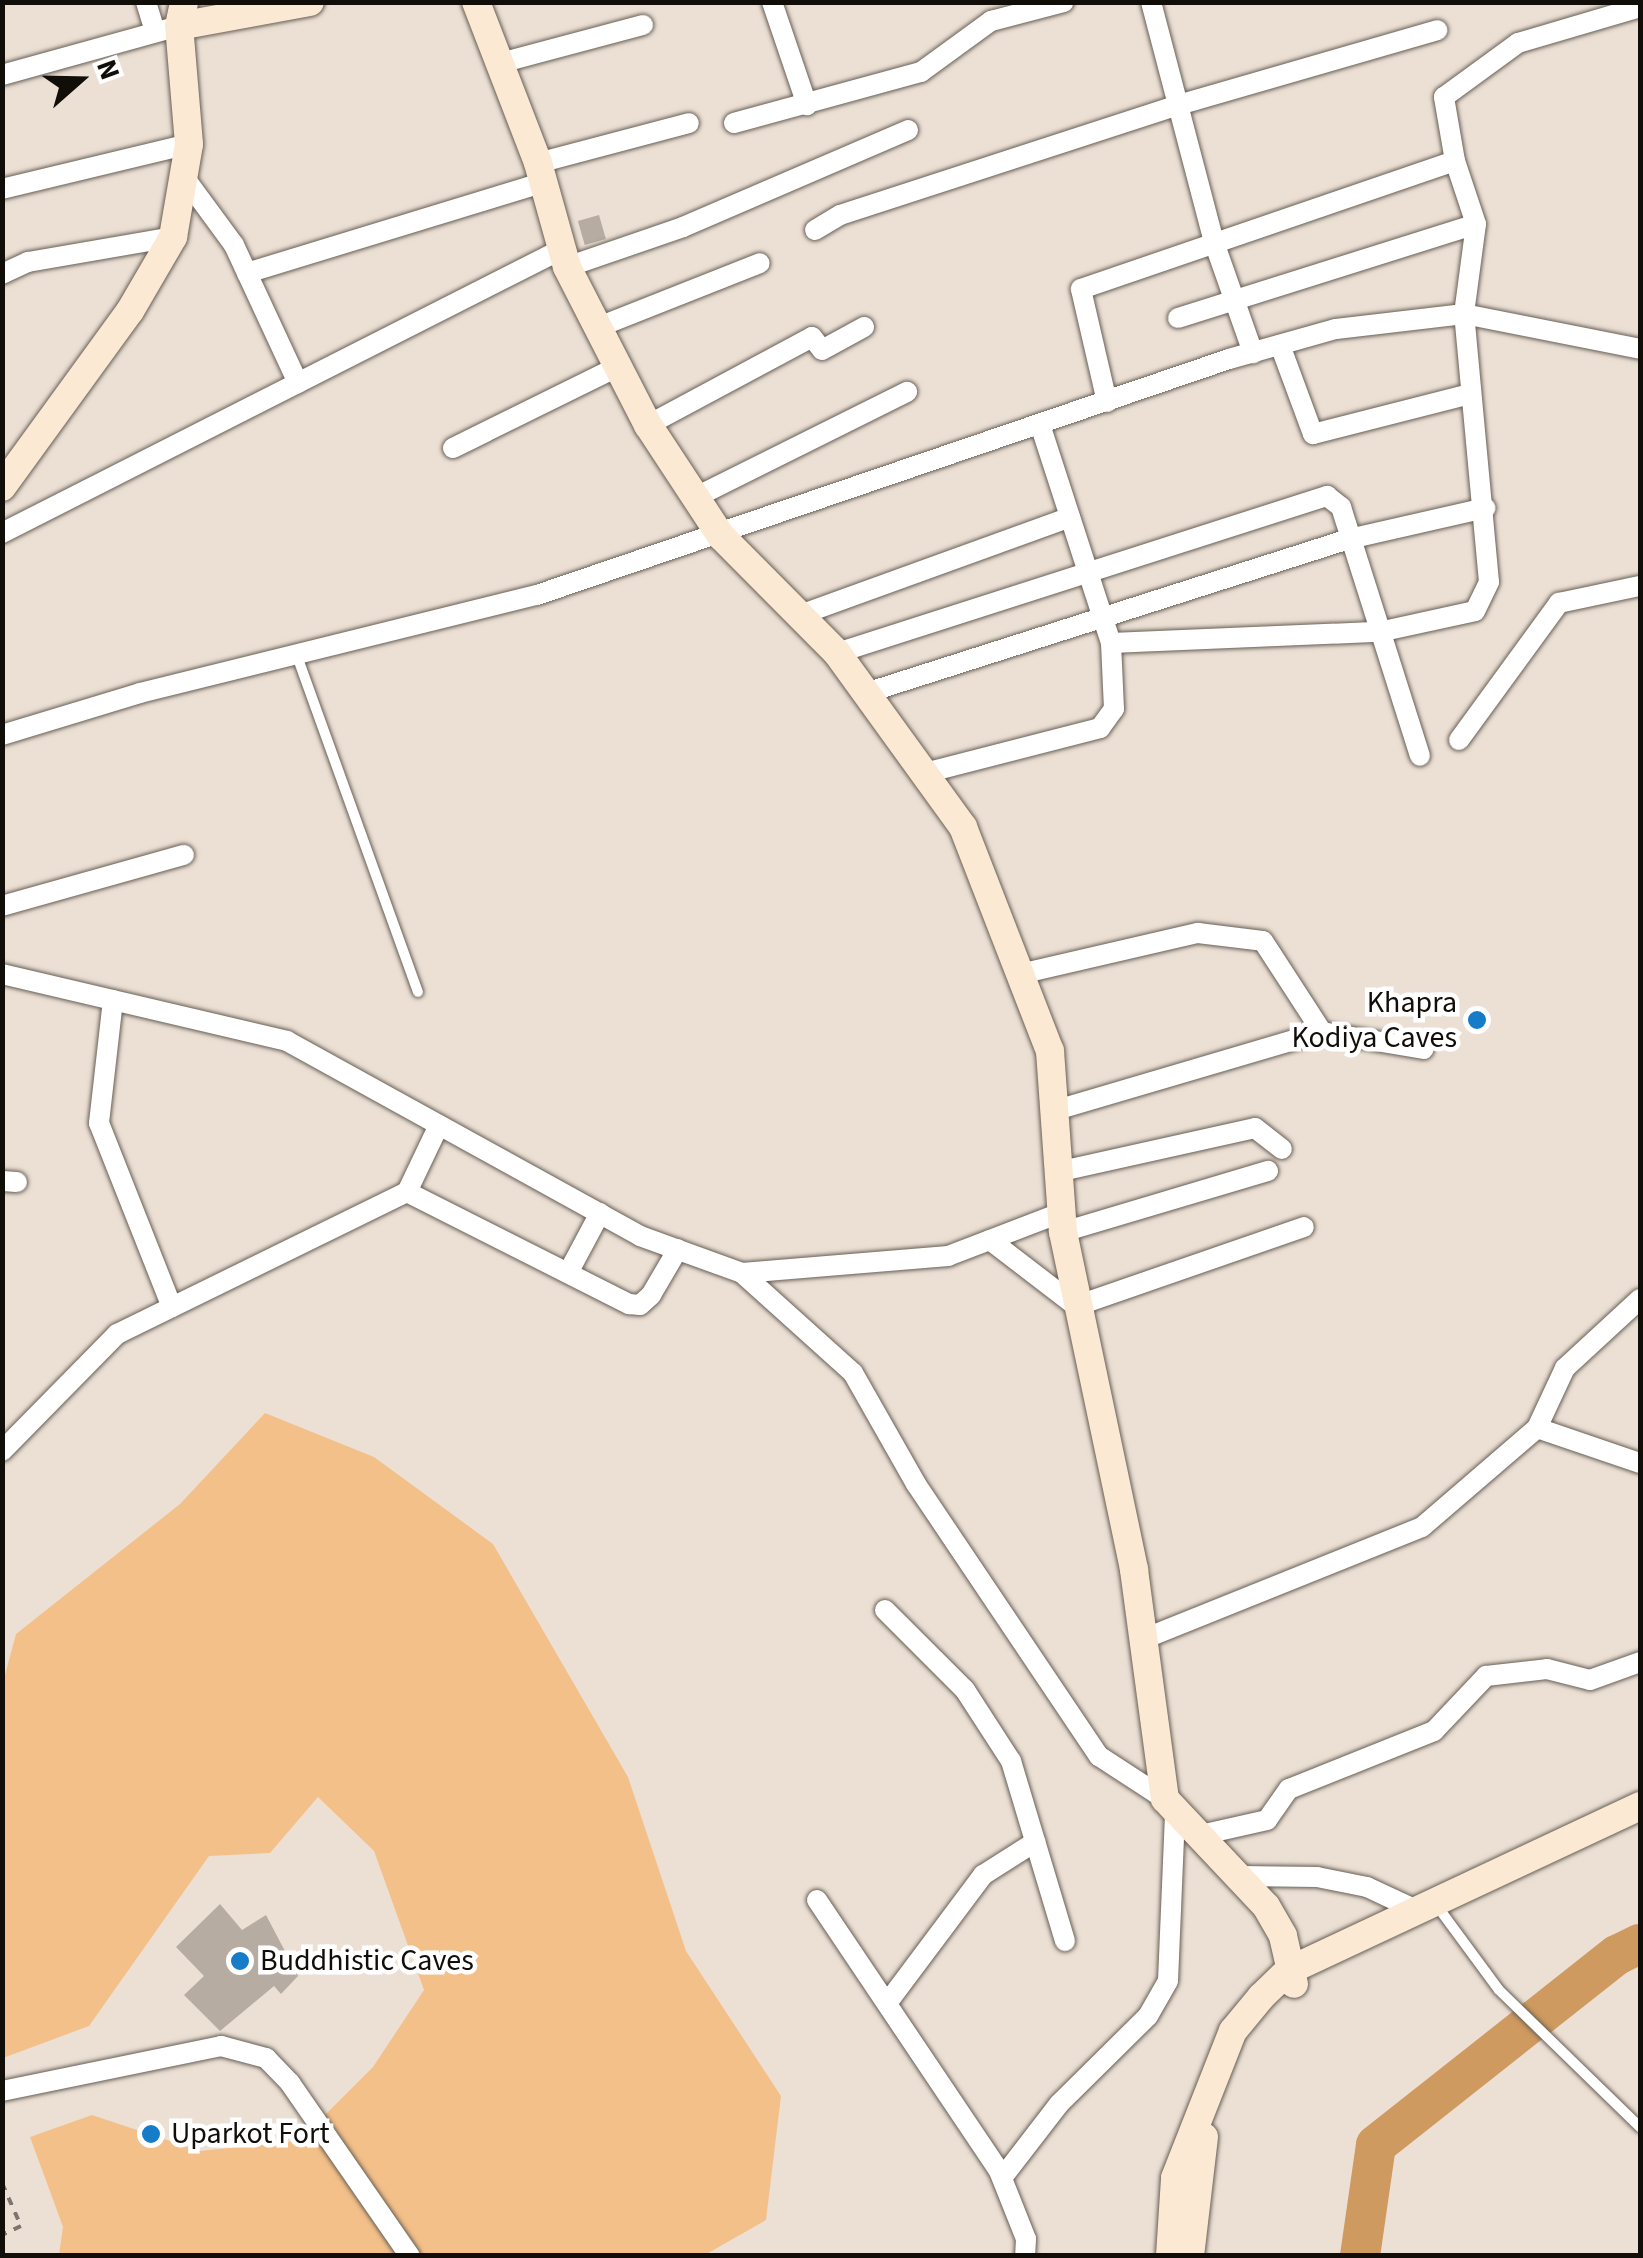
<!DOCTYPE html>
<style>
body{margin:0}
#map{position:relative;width:1643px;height:2258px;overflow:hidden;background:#ece0d5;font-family:"Source Sans 3",sans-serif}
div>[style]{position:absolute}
.green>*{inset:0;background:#f4c089}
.river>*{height:40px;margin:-20px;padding:0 20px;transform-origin:20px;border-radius:20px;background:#cf9a60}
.building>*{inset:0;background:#b6aca1;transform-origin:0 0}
.path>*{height:4px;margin-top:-2px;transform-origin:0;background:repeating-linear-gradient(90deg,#7d766e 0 8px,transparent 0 16px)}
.roads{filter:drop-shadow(0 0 2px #675e54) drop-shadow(0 0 2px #675e54)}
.lane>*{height:10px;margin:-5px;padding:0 5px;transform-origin:5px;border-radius:5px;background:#fff}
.street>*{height:20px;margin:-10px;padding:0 10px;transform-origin:10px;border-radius:10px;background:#fff}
.secondary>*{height:28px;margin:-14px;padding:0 14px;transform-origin:14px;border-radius:14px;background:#fbe9d4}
.dots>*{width:28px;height:28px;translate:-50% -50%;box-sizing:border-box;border:5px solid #fff;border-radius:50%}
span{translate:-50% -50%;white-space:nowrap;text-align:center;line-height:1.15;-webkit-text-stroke:9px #fff;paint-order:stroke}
.poi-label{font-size:30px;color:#110e0a}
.right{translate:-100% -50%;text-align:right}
.left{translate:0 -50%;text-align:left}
.frame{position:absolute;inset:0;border:5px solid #110e0a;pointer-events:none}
.north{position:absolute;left:30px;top:30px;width:100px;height:100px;-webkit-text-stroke:8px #fff;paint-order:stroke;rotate:70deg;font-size:28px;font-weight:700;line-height:40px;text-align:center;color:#110e0a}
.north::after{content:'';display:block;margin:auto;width:35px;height:45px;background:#110e0a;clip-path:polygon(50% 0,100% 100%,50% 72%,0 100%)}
</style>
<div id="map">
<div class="green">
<div style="clip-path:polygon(265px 1413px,374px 1457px,493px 1544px,628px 1777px,686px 1951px,781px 2096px,766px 2220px,703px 2256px,59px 2255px,63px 2227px,30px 2137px,92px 2115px,200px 2151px,299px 2141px,373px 2067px,424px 1990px,374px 1851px,318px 1797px,270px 1853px,209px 1856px,89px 2026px,3px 2058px,2px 1686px,16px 1634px,180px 1504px)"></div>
</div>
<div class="river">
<div style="left:1360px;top:2256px;width:112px;rotate:-81.8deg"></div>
<div style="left:1376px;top:2145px;width:307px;rotate:-38.3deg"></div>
<div style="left:1617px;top:1955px;width:25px;rotate:-26deg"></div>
</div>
<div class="building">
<div style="left:599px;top:215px;width:25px;height:22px;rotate:74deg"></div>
<div style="clip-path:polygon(220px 1904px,242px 1930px,266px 1915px,298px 1976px,281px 1994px,274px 1986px,220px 2031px,184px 1995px,204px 1976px,176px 1947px)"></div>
</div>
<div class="path">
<div style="left:2px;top:2183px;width:47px;rotate:66.2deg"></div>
<div style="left:21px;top:2226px;width:21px;rotate:155deg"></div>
</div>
<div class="roads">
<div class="lane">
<div style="left:297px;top:656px;width:357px;rotate:70.2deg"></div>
<div style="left:1443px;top:1914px;width:94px;rotate:53.6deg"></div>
<div style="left:1499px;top:1990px;width:197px;rotate:44.2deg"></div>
</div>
<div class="street">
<div style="left:146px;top:2px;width:31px;rotate:73deg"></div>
<div style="left:772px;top:2px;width:109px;rotate:71.2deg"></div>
<div style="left:1151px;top:2px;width:248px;rotate:75.3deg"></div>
<div style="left:1214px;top:242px;width:118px;rotate:70.6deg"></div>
<div style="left:500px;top:63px;width:148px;rotate:-14.9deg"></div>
<div style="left:2px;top:75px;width:184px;rotate:-15.5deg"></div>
<div style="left:734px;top:123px;width:194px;rotate:-15.3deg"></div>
<div style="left:921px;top:72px;width:87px;rotate:-36.1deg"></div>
<div style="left:991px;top:21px;width:75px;rotate:-14.6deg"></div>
<div style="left:538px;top:163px;width:156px;rotate:-14.8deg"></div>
<div style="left:184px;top:177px;width:84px;rotate:53.7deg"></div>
<div style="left:234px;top:245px;width:152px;rotate:65.1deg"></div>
<div style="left:2px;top:189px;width:192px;rotate:-13.5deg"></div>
<div style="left:815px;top:230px;width:29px;rotate:-31deg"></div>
<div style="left:840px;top:215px;width:355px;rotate:-18deg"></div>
<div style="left:1178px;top:105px;width:270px;rotate:-16.1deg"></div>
<div style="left:567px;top:267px;width:123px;rotate:-19deg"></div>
<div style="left:683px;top:227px;width:245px;rotate:-23.3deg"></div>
<div style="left:247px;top:273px;width:311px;rotate:-17deg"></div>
<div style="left:2px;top:274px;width:29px;rotate:-25deg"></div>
<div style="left:28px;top:262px;width:147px;rotate:-9.8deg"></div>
<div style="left:1178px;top:318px;width:312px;rotate:-17.5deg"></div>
<div style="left:596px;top:328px;width:176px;rotate:-21.6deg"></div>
<div style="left:1280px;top:345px;width:95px;rotate:69.7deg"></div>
<div style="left:1313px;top:434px;width:162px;rotate:-14.3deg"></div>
<div style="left:1107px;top:402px;width:116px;rotate:-103deg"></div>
<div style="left:1081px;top:289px;width:395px;rotate:-18.9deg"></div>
<div style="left:648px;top:425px;width:186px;rotate:-28.2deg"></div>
<div style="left:812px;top:337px;width:16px;rotate:52deg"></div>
<div style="left:822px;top:350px;width:48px;rotate:-28.7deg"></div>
<div style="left:453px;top:448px;width:183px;rotate:-26.3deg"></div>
<div style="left:696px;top:497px;width:236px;rotate:-26.5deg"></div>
<div style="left:2px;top:533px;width:628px;rotate:-26.89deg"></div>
<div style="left:800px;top:615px;width:287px;rotate:-19.9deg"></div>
<div style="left:1111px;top:643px;width:268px;rotate:-2.4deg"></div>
<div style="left:1379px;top:632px;width:98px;rotate:-12.3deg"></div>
<div style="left:1475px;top:611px;width:32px;rotate:-64deg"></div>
<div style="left:1489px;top:582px;width:269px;rotate:-95.3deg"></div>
<div style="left:1464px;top:314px;width:91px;rotate:-82.4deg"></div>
<div style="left:1476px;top:224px;width:66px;rotate:-108.4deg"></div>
<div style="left:1455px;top:161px;width:65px;rotate:-99.8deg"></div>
<div style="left:1444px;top:97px;width:92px;rotate:-36.1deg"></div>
<div style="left:1518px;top:43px;width:127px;rotate:-16.4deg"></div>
<div style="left:837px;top:653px;width:515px;rotate:-17.77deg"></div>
<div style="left:1327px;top:496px;width:18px;rotate:38deg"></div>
<div style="left:1341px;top:507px;width:261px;rotate:72.4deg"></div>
<div style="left:869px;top:692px;width:504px;rotate:-17.68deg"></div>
<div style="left:1349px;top:539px;width:140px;rotate:-12.8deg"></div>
<div style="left:2px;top:735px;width:144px;rotate:-16.9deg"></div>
<div style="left:140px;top:693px;width:409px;rotate:-13.9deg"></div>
<div style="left:537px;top:595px;width:731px;rotate:-18.83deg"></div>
<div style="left:1229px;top:359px;width:111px;rotate:-15.7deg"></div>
<div style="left:1336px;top:329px;width:129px;rotate:-6.7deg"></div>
<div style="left:1464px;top:314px;width:179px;rotate:11.2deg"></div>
<div style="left:1459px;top:740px;width:170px;rotate:-53.9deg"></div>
<div style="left:1559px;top:603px;width:83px;rotate:-11.9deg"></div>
<div style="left:925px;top:773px;width:181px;rotate:-14.4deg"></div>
<div style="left:1100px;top:728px;width:24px;rotate:-54deg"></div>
<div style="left:1114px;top:709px;width:66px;rotate:-92.6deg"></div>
<div style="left:1111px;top:643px;width:229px;rotate:-108deg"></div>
<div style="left:2px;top:906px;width:189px;rotate:-15.7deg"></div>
<div style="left:2px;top:974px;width:293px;rotate:13.2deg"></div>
<div style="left:287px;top:1041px;width:403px;rotate:28.9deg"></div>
<div style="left:640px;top:1236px;width:109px;rotate:19.9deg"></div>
<div style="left:742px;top:1273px;width:207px;rotate:-4.7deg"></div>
<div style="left:948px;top:1256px;width:120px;rotate:-21deg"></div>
<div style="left:1020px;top:974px;width:183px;rotate:-13deg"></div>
<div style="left:1198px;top:933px;width:65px;rotate:7deg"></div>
<div style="left:1263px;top:941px;width:108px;rotate:57deg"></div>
<div style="left:1322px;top:1032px;width:103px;rotate:9.5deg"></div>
<div style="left:113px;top:1000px;width:124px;rotate:96.5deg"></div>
<div style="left:99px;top:1123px;width:198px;rotate:68.4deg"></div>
<div style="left:1053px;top:1111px;width:280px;rotate:-16.4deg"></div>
<div style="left:1057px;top:1172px;width:203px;rotate:-12.5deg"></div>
<div style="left:1255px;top:1128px;width:34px;rotate:38deg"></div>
<div style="left:2px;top:1181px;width:15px;rotate:4deg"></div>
<div style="left:407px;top:1192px;width:249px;rotate:26.8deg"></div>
<div style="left:629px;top:1304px;width:11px;rotate:5deg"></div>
<div style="left:640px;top:1305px;width:15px;rotate:-42deg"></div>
<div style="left:651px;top:1295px;width:53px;rotate:-59.6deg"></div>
<div style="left:1063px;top:1232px;width:214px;rotate:-16.6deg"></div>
<div style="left:990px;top:1240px;width:108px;rotate:37.5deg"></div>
<div style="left:1076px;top:1306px;width:241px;rotate:-19.1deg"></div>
<div style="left:568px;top:1273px;width:68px;rotate:-61.9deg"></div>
<div style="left:742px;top:1273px;width:149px;rotate:42deg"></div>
<div style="left:853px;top:1373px;width:128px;rotate:60.4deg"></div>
<div style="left:916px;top:1484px;width:328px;rotate:56.1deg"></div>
<div style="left:1099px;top:1756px;width:79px;rotate:33.1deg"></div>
<div style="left:1537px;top:1428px;width:109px;rotate:18.8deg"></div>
<div style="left:2px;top:1451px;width:164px;rotate:-45.5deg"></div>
<div style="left:117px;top:1334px;width:323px;rotate:-26.1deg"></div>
<div style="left:407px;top:1192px;width:74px;rotate:-64.5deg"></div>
<div style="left:885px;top:1610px;width:113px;rotate:45deg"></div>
<div style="left:965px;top:1690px;width:85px;rotate:57.1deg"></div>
<div style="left:1011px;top:1761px;width:188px;rotate:73.3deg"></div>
<div style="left:1146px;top:1638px;width:297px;rotate:-21.9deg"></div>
<div style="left:1422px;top:1527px;width:152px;rotate:-40.7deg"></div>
<div style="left:1537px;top:1428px;width:66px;rotate:-65deg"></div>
<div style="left:1565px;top:1368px;width:102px;rotate:-42.6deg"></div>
<div style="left:1196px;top:1836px;width:73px;rotate:-12.7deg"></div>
<div style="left:1267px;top:1820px;width:38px;rotate:-55deg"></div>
<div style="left:1289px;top:1789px;width:156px;rotate:-21.8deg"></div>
<div style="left:1434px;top:1731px;width:76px;rotate:-46.6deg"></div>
<div style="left:1486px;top:1676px;width:61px;rotate:-6.5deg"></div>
<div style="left:1547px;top:1669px;width:44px;rotate:14.3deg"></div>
<div style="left:1590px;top:1680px;width:53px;rotate:-19.8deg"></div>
<div style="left:1240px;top:1876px;width:77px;rotate:0.7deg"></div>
<div style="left:1317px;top:1877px;width:51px;rotate:11.3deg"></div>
<div style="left:1367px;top:1887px;width:54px;rotate:25.1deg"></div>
<div style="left:817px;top:1900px;width:326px;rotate:56.1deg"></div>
<div style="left:999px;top:2171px;width:73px;rotate:68.3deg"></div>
<div style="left:1026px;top:2239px;width:17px;rotate:93deg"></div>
<div style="left:888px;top:2002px;width:159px;rotate:-53.2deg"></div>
<div style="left:983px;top:1875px;width:62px;rotate:-32.4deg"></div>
<div style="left:2px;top:2091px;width:224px;rotate:-11.6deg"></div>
<div style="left:221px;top:2046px;width:47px;rotate:14.9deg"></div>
<div style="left:266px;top:2058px;width:35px;rotate:46deg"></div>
<div style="left:290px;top:2083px;width:211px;rotate:55.3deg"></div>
<div style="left:1002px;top:2178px;width:93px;rotate:-52.4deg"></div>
<div style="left:1059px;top:2104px;width:125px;rotate:-44.7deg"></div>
<div style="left:1148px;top:2016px;width:40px;rotate:-60.3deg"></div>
<div style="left:1168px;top:1981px;width:170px;rotate:-87.6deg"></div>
</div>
<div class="secondary">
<div style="left:476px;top:2px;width:173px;rotate:68.9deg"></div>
<div style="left:538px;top:163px;width:108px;rotate:74.4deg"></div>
<div style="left:567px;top:267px;width:178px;rotate:62.9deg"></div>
<div style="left:648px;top:425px;width:133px;rotate:56.7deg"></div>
<div style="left:721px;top:536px;width:165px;rotate:45.2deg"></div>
<div style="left:837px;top:653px;width:215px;rotate:54.1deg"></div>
<div style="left:963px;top:827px;width:240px;rotate:68.8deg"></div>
<div style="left:1050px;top:1051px;width:181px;rotate:85.9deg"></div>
<div style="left:1063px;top:1232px;width:345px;rotate:78.1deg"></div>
<div style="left:1134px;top:1570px;width:231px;rotate:82.3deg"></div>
<div style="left:1165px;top:1799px;width:147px;rotate:46.7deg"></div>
<div style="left:1266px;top:1906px;width:34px;rotate:60deg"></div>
<div style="left:1283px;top:1936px;width:49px;rotate:77.1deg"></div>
<div style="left:179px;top:26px;width:133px;rotate:-10.4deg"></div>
<div style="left:2px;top:487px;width:218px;rotate:-54deg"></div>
<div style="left:130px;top:311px;width:86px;rotate:-59.8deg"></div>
<div style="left:173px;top:237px;width:94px;rotate:-80.2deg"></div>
<div style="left:189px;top:144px;width:118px;rotate:-94.8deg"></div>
<div style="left:179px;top:26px;width:25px;rotate:-78deg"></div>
<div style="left:1170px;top:2256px;width:78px;rotate:-86.3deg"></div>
<div style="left:1175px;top:2178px;width:158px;rotate:-68.5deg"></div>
<div style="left:1233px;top:2031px;width:44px;rotate:-50.5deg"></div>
<div style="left:1261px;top:1997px;width:37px;rotate:-44deg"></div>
<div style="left:1288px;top:1971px;width:389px;rotate:-25.1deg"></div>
<div style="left:1190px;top:2256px;width:120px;rotate:-83.3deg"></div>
</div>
</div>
<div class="dots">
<div style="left:1477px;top:1020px;background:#177cc8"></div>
<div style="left:240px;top:1961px;background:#177cc8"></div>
<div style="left:151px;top:2134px;background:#177cc8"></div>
</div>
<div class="poi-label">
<span class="right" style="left:1457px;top:1020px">Khapra<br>Kodiya Caves</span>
<span class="left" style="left:260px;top:1961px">Buddhistic Caves</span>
<span class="left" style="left:171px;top:2134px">Uparkot Fort</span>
</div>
<div class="frame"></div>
<div class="north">N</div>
</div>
